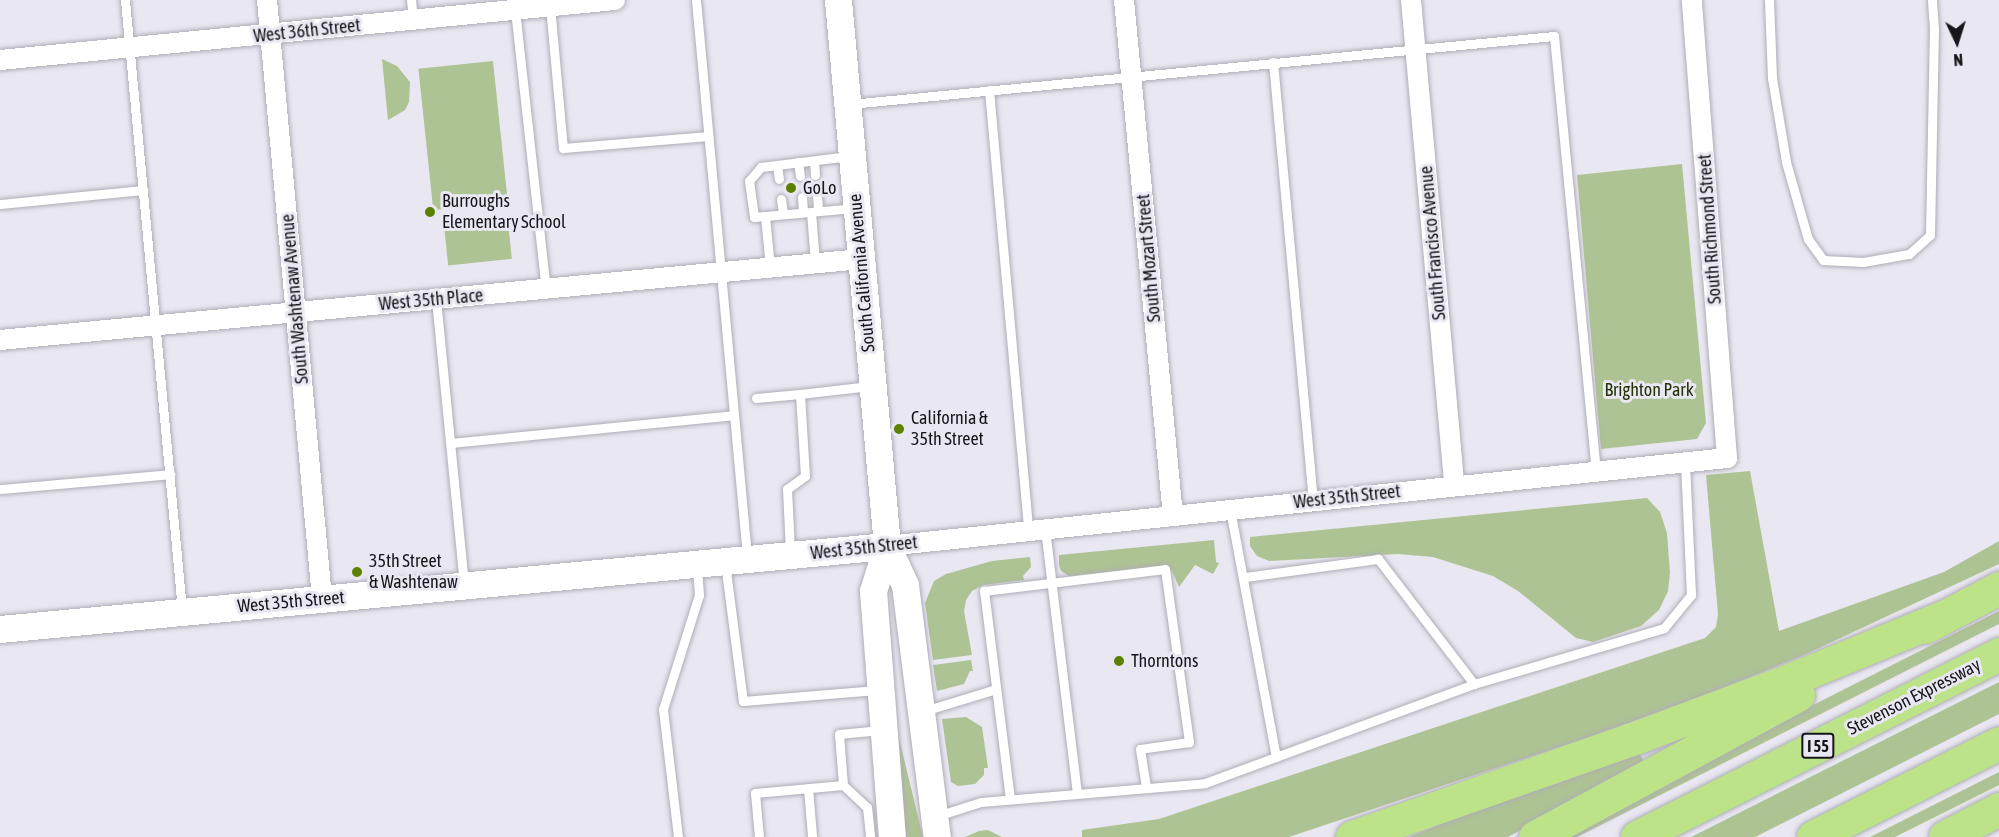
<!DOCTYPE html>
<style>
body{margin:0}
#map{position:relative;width:1999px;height:837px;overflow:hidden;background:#e9e7f1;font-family:"Asap Condensed",sans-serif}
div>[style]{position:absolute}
.green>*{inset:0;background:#aec394;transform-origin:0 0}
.roads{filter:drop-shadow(0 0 2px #afadb6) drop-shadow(0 0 2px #afadb6)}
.lane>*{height:9px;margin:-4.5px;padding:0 4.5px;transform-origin:4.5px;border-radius:4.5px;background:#fff}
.street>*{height:20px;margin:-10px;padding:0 10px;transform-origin:10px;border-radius:10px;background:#fff}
.secondary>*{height:27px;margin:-13.5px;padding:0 13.5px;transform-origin:13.5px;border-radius:13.5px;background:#fff}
.highway>*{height:33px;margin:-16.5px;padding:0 16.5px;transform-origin:16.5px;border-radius:16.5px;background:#bce388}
.dots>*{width:16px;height:16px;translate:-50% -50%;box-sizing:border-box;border:3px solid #e9e7f1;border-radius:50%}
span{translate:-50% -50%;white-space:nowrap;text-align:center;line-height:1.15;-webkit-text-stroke:6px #e9e7f1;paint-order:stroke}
.shield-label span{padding:2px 4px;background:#e9e7f1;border:2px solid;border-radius:4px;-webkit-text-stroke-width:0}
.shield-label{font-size:16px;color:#17161a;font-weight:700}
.street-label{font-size:18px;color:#17161a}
.poi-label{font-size:18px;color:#17161a}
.left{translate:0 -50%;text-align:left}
.park-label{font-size:18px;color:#223206}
.north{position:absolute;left:1927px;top:12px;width:60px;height:60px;-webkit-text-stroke:4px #e9e7f1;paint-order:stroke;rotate:176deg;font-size:16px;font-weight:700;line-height:24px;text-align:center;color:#17161a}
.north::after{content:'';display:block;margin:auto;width:21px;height:27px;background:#17161a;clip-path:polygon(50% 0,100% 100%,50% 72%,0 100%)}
</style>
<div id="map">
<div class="green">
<div style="clip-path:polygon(382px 59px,397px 66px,410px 82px,409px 102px,405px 110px,388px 120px)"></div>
<div style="left:493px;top:61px;width:142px;height:75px;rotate:84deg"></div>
<div style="clip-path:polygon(1682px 164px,1706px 423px,1697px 439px,1601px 449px,1577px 175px)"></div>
<div style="left:508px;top:222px;width:37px;height:64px;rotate:84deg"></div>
<div style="clip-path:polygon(1750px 471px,1779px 631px,1944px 572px,1999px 541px,1999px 564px,1804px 655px,1703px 696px,1583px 739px,1289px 837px,1082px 837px,1082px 830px,1159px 819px,1705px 638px,1716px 627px,1718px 614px,1706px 475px)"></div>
<div style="clip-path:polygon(1647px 498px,1660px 512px,1667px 533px,1670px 573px,1668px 591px,1659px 610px,1641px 626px,1593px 642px,1576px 638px,1518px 591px,1493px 576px,1433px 557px,1398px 554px,1269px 561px,1257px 556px,1250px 546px,1250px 537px)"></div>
<div style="clip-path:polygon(1214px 540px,1216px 562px,1219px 563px,1213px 574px,1195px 565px,1179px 587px,1172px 571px,1166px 566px,1069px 576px,1061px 571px,1059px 565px,1059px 555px)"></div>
<div style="clip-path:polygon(1030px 557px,1031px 567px,1023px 576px,1024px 580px,983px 585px,972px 591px,966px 600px,964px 611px,972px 655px,933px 660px,925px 603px,934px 581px,946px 574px,992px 561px)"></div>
<div style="clip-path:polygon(1999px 611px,1999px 624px,1577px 837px,1564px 837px,1750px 737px)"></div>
<div style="clip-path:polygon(971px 660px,973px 671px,970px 671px,964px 684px,937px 691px,933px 665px)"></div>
<div style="clip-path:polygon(1999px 682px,1999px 714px,1755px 837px,1691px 837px)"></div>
<div style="clip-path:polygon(966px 717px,982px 727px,988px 768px,984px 768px,984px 775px,975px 784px,958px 786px,951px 782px,942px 719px)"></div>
<div style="clip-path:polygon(895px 722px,923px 837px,903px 837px)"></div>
<div style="clip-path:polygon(1640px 754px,1645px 763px,1508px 837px,1409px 837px,1476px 810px)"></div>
<div style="clip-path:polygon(1999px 772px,1999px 785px,1895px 837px,1870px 837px)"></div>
<div style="clip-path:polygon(988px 830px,1002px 837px,965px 837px,979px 831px)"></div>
</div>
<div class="roads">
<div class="lane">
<div style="left:125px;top:0;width:613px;rotate:84.66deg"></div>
<div style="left:411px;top:0;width:20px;rotate:84deg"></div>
<div style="left:696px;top:0;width:558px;rotate:84.76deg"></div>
<div style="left:1769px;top:0;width:78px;rotate:87.8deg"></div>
<div style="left:1772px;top:78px;width:85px;rotate:80.5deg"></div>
<div style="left:1786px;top:162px;width:80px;rotate:74.1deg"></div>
<div style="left:1808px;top:239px;width:26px;rotate:54deg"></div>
<div style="left:1823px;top:260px;width:40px;rotate:2.9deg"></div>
<div style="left:1863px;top:262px;width:47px;rotate:-9.9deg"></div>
<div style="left:1909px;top:254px;width:28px;rotate:-42deg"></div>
<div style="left:1930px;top:235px;width:206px;rotate:-88.9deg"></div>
<div style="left:1934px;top:29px;width:29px;rotate:-94deg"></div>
<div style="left:550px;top:6px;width:143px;rotate:84.8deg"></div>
<div style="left:563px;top:148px;width:146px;rotate:-4.7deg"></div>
<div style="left:515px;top:10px;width:281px;rotate:83.7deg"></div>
<div style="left:1273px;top:62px;width:441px;rotate:84.8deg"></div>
<div style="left:989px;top:90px;width:443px;rotate:84.9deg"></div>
<div style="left:850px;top:104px;width:707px;rotate:-5.52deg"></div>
<div style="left:1554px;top:36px;width:437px;rotate:84.5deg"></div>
<div style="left:849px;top:156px;width:89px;rotate:172.9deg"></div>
<div style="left:761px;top:167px;width:18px;rotate:131deg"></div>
<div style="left:749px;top:181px;width:36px;rotate:82deg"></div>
<div style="left:754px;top:217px;width:100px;rotate:-5.1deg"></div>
<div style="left:814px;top:161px;width:14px;rotate:86deg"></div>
<div style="left:798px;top:162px;width:14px;rotate:82deg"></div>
<div style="left:777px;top:165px;width:14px;rotate:82deg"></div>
<div style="left:817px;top:195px;width:16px;rotate:86deg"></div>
<div style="left:802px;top:197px;width:15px;rotate:86deg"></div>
<div style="left:781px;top:199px;width:15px;rotate:82deg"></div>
<div style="left:0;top:204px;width:144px;rotate:-5.6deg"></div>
<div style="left:811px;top:212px;width:51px;rotate:85.5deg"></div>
<div style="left:765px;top:216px;width:52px;rotate:84.5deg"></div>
<div style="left:436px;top:299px;width:285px;rotate:84.4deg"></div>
<div style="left:756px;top:398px;width:44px;rotate:-5.2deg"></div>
<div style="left:450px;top:443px;width:285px;rotate:-5.6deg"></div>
<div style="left:0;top:489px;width:171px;rotate:-5deg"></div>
<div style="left:1230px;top:509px;width:252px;rotate:79.5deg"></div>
<div style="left:1045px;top:529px;width:267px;rotate:83.1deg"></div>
<div style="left:790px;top:552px;width:63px;rotate:-92.7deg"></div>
<div style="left:787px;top:489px;width:22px;rotate:-36deg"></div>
<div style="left:805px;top:476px;width:82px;rotate:-93.5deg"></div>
<div style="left:800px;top:394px;width:70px;rotate:-6.5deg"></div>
<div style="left:725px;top:563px;width:139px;rotate:82.6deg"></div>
<div style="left:743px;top:701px;width:134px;rotate:-4.7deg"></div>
<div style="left:1474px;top:684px;width:198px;rotate:-16.4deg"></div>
<div style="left:1664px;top:628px;width:43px;rotate:-50.7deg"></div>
<div style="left:1691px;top:595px;width:133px;rotate:-92.6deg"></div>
<div style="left:924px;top:711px;width:75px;rotate:-17deg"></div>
<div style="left:843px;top:785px;width:33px;rotate:43deg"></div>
<div style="left:867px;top:807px;width:30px;rotate:84deg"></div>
<div style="left:808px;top:788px;width:48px;rotate:85.2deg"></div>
<div style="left:1010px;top:799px;width:210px;rotate:-97.1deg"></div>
<div style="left:984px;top:591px;width:182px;rotate:-6.9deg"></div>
<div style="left:1165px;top:569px;width:175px;rotate:82.1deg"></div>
<div style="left:1189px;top:742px;width:49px;rotate:171.9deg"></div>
<div style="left:1140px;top:749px;width:39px;rotate:81deg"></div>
<div style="left:937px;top:816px;width:46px;rotate:-17.7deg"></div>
<div style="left:981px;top:802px;width:225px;rotate:-4.8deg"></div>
<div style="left:1205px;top:783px;width:287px;rotate:-20.2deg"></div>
<div style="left:1474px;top:684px;width:158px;rotate:-127.5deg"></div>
<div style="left:1378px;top:559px;width:135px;rotate:172.3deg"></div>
<div style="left:678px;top:837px;width:129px;rotate:-96.7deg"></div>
<div style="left:663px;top:709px;width:120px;rotate:-72.5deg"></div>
<div style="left:699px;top:595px;width:29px;rotate:-94deg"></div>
<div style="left:759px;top:837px;width:44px;rotate:-95.2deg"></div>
<div style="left:755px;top:793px;width:88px;rotate:-5.2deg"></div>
<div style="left:843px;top:785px;width:51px;rotate:-94.5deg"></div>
<div style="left:839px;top:734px;width:42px;rotate:-5.4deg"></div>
</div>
<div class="street">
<div style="left:267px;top:0;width:602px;rotate:84.75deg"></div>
<div style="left:1124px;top:0;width:518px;rotate:84.58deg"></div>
<div style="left:1411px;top:0;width:488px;rotate:84.9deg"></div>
<div style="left:0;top:60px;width:618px;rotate:-5.57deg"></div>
<div style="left:0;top:340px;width:865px;rotate:-5.37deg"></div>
<div style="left:887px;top:546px;width:845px;rotate:-5.98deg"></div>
<div style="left:1727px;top:458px;width:459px;rotate:-94.4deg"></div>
</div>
<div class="secondary">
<div style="left:838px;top:0;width:548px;rotate:84.87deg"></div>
<div style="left:887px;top:546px;width:43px;rotate:65.2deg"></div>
<div style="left:905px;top:585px;width:254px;rotate:82.8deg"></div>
<div style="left:887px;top:546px;width:47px;rotate:107.3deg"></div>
<div style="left:873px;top:591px;width:247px;rotate:85.6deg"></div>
<div style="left:0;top:629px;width:891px;rotate:-5.35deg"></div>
</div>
<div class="highway">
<div style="left:1925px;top:627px;width:84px;rotate:-27.8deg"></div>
<div style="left:1352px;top:837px;width:305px;rotate:-19.3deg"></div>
<div style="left:1640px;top:736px;width:165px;rotate:-20.6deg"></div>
<div style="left:1794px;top:678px;width:161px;rotate:-22.3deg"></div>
<div style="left:1535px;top:837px;width:299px;rotate:-28.4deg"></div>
<div style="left:1637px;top:837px;width:406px;rotate:-26.8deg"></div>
<div style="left:1813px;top:837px;width:208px;rotate:-26.8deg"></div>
<div style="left:1945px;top:837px;width:61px;rotate:-27.4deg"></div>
</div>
</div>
<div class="dots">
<div style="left:791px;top:188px;background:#5a8101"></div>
<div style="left:430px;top:212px;background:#5a8101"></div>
<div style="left:899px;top:429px;background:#5a8101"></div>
<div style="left:357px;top:572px;background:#5a8101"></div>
<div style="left:1119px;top:661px;background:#5a8101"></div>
</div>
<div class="shield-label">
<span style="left:1818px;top:746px">I 55</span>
</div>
<div class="street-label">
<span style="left:307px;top:31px;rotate:-6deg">West 36th Street</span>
<span style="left:1710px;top:229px;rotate:-94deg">South Richmond Street</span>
<span style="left:1433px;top:243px;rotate:-95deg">South Francisco Avenue</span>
<span style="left:1149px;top:258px;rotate:-95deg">South Mozart Street</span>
<span style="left:862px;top:273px;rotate:-95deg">South California Avenue</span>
<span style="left:295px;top:299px;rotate:-95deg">South Washtenaw Avenue</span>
<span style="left:431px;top:300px;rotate:-5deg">West 35th Place</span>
<span style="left:1347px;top:497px;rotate:-6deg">West 35th Street</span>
<span style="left:864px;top:548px;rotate:-6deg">West 35th Street</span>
<span style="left:291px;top:602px;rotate:-5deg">West 35th Street</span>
<span style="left:1914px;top:697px;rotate:-27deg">Stevenson Expressway</span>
</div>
<div class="poi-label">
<span class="left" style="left:803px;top:188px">GoLo</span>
<span class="left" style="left:442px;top:212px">Burroughs<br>Elementary School</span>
<span class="left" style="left:911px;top:429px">California &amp;<br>35th Street</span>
<span class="left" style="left:369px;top:572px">35th Street<br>&amp; Washtenaw</span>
<span class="left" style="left:1131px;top:661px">Thorntons</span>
</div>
<div class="park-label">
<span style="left:1649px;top:390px">Brighton Park</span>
</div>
<div class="north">N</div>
</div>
